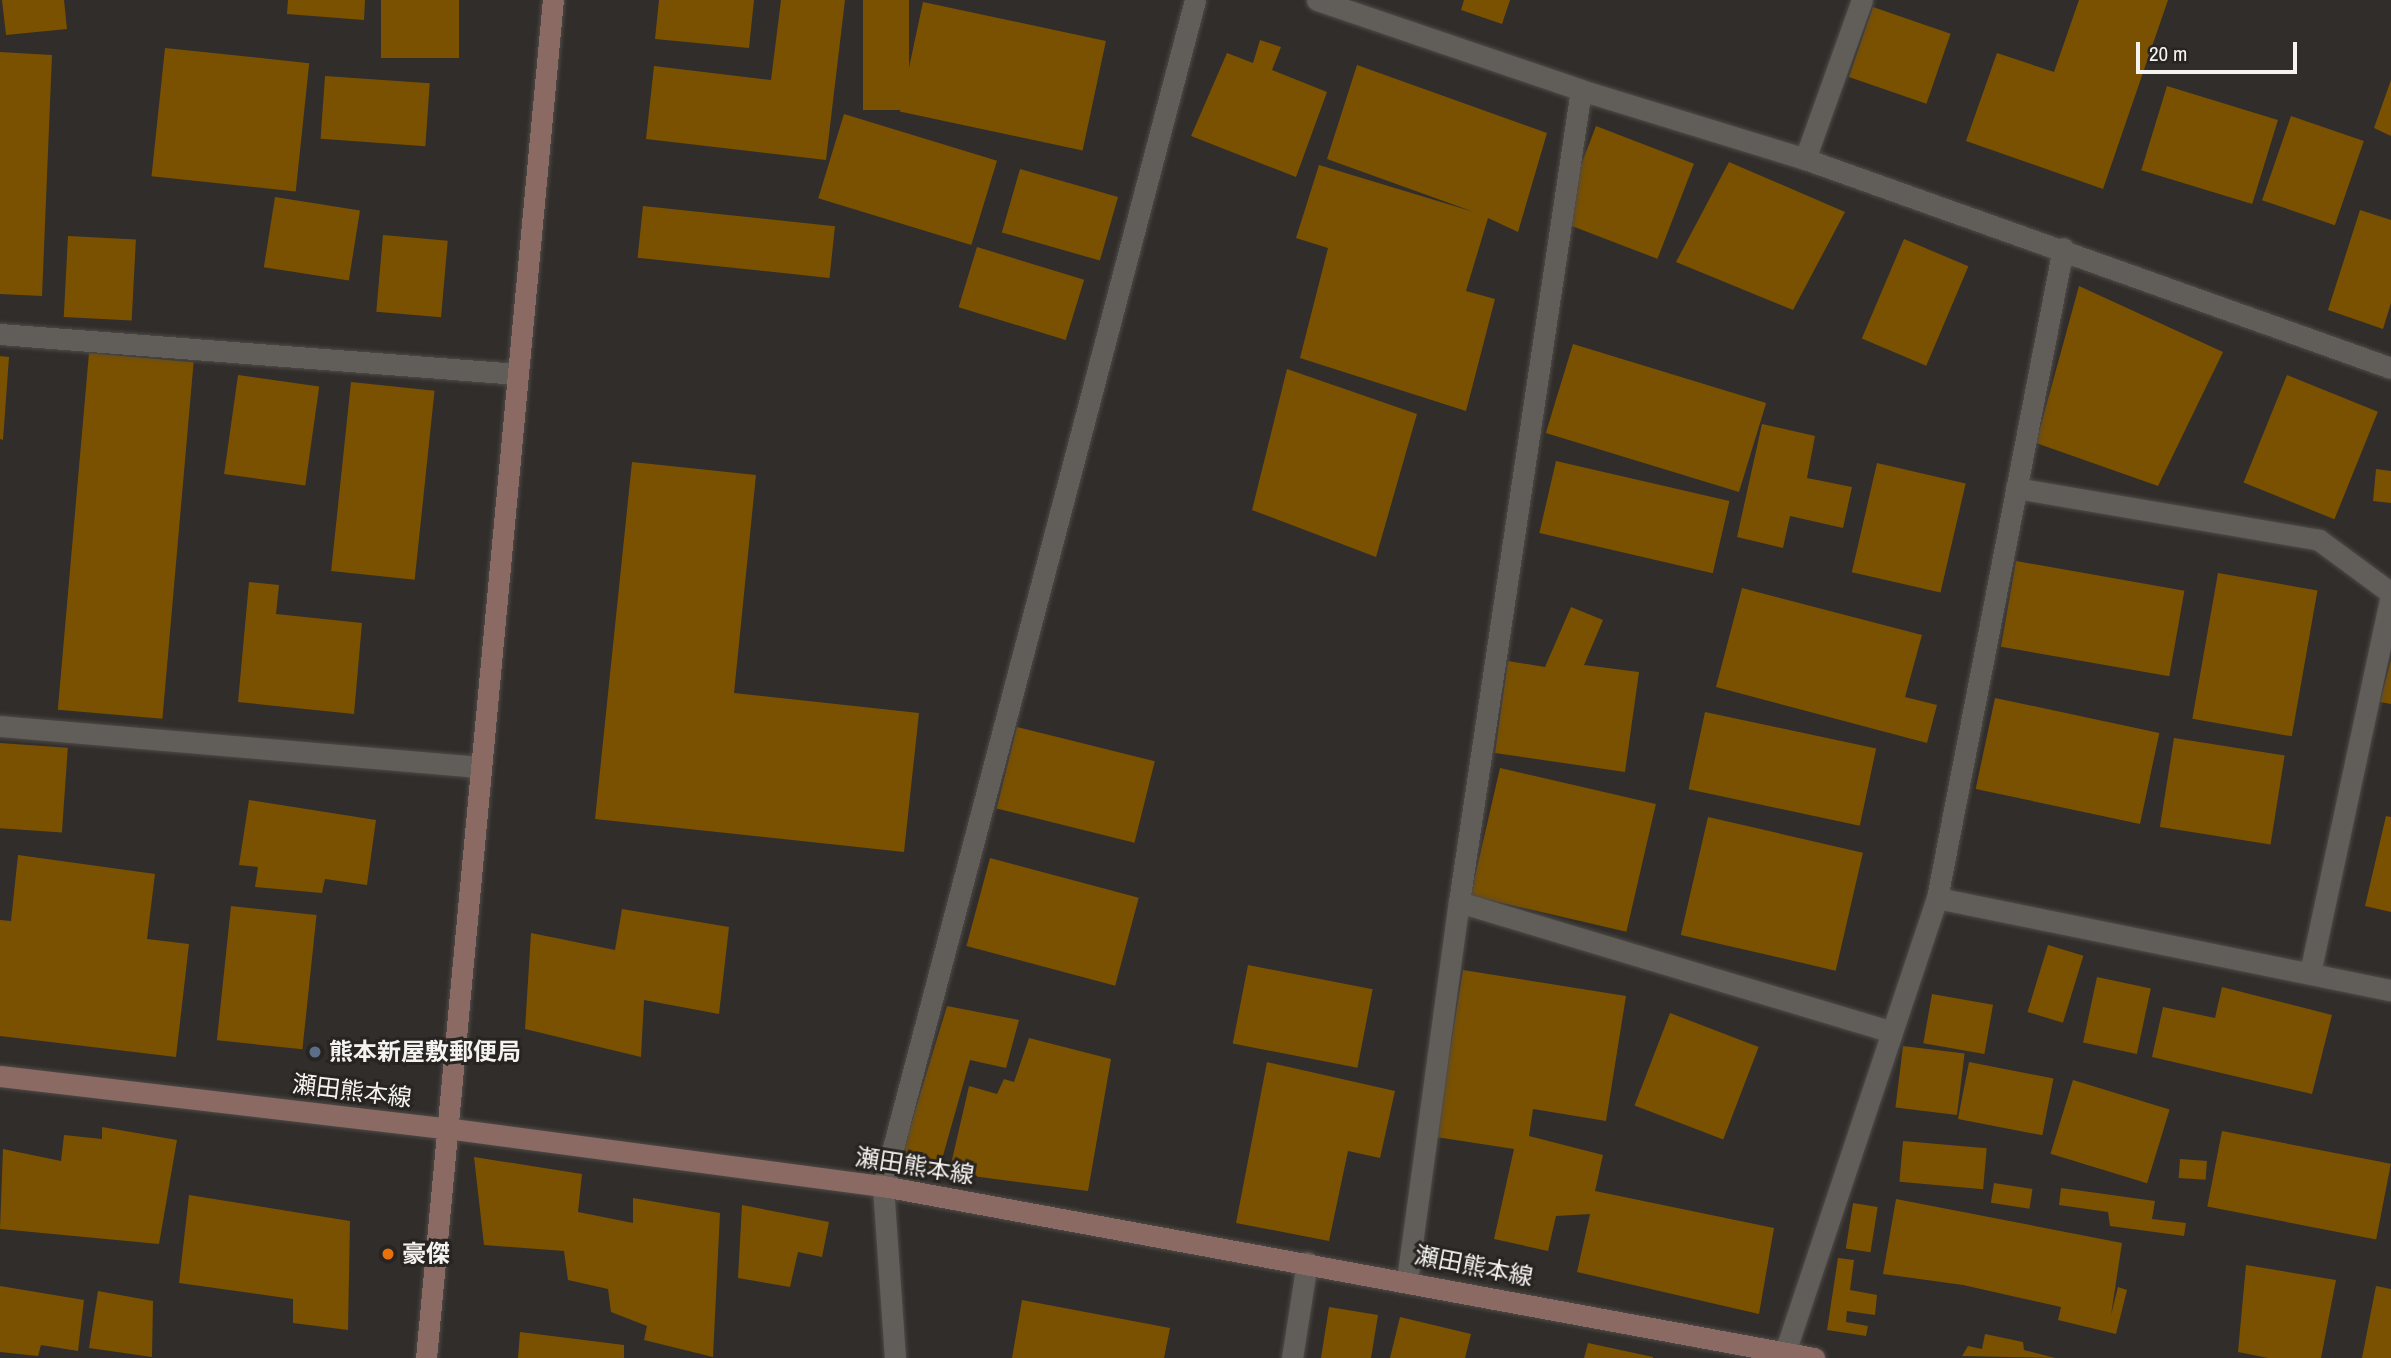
<!DOCTYPE html>
<meta charset="utf-8">
<style>
body{margin:0}
#map{position:relative;width:2391px;height:1358px;overflow:hidden;background:#312d2a;font-family:"Archivo Narrow","Noto Sans JP",sans-serif}
div>[style]{position:absolute}
.building>*{inset:0;background:#7a5101;transform-origin:0 0}
.roads{filter:drop-shadow(0 0 2px #4e4b48) drop-shadow(0 0 2px #4e4b48)}
.street>*{height:21px;margin:-10.5px;padding:0 10.5px;transform-origin:10.5px;border-radius:10.5px;background:#615e5a}
.secondary>*{height:21px;margin:-10.5px;padding:0 10.5px;transform-origin:10.5px;border-radius:10.5px;background:#8c6a64}
.dots>*{width:19px;height:19px;translate:-50% -50%;box-sizing:border-box;border:4px solid #272421;border-radius:50%}
span{translate:-50% -50%;white-space:nowrap;text-align:center;line-height:1.15;-webkit-text-stroke:6px #272421;paint-order:stroke}
.poi-label{font-size:24px;color:#f5f3f1;font-weight:700}
.left{translate:0 -50%;text-align:left}
.street-label{font-size:24px;color:#f5f3f1}
.scale{position:absolute;left:2136px;top:42px;width:161px;height:32px;box-sizing:border-box;border:4px solid #f5f3f1;border-top:0;padding-left:9px;font-size:21px;line-height:24px;white-space:nowrap;color:#f5f3f1;-webkit-text-stroke:5px #272421;paint-order:stroke}
</style>
<div id="map">
<div class="building">
<div style="clip-path:polygon(2px 0,64px 0,67px 29px,6px 35px)"></div>
<div style="clip-path:polygon(288px 0,365px 0,364px 20px,287px 14px)"></div>
<div style="left:381px;top:0;width:78px;height:58px"></div>
<div style="clip-path:polygon(659px 0,754px 0,749px 48px,655px 39px)"></div>
<div style="clip-path:polygon(781px 0,845px 0,826px 160px,646px 139px,654px 66px,771px 80px)"></div>
<div style="left:863px;top:0;width:46px;height:110px"></div>
<div style="clip-path:polygon(1464px 0,1510px 0,1502px 24px,1461px 10px)"></div>
<div style="clip-path:polygon(2079px 0,2168px 0,2103px 189px,1966px 141px,1997px 53px,2054px 72px)"></div>
<div style="left:923px;top:2px;width:187px;height:112px;rotate:12deg"></div>
<div style="left:1873px;top:7px;width:82px;height:74px;rotate:19deg"></div>
<div style="clip-path:polygon(1260px 40px,1281px 47px,1272px 70px,1327px 92px,1296px 177px,1191px 136px,1227px 53px,1253px 63px)"></div>
<div style="left:165px;top:48px;width:145px;height:129px;rotate:6deg"></div>
<div style="clip-path:polygon(0 52px,52px 55px,42px 296px,0 294px)"></div>
<div style="clip-path:polygon(1357px 65px,1547px 133px,1518px 232px,1488px 218px,1466px 291px,1495px 299px,1466px 411px,1300px 358px,1328px 248px,1296px 238px,1319px 165px,1474px 212px,1327px 159px)"></div>
<div style="left:325px;top:76px;width:105px;height:63px;rotate:4deg"></div>
<div style="clip-path:polygon(2391px 80px,2391px 136px,2374px 128px)"></div>
<div style="left:2167px;top:86px;width:116px;height:88px;rotate:17deg"></div>
<div style="left:844px;top:114px;width:160px;height:88px;rotate:17deg"></div>
<div style="left:2291px;top:116px;width:77px;height:89px;rotate:19deg"></div>
<div style="left:1596px;top:126px;width:105px;height:102px;rotate:21deg"></div>
<div style="clip-path:polygon(1729px 162px,1845px 212px,1793px 310px,1676px 262px)"></div>
<div style="left:1020px;top:169px;width:102px;height:66px;rotate:16deg"></div>
<div style="left:275px;top:197px;width:86px;height:71px;rotate:9deg"></div>
<div style="left:643px;top:206px;width:193px;height:52px;rotate:6deg"></div>
<div style="clip-path:polygon(2360px 210px,2391px 220px,2391px 303px,2383px 329px,2328px 310px)"></div>
<div style="left:383px;top:235px;width:65px;height:77px;rotate:5deg"></div>
<div style="left:68px;top:236px;width:68px;height:81px;rotate:3deg"></div>
<div style="left:1904px;top:239px;width:70px;height:108px;rotate:23deg"></div>
<div style="left:977px;top:247px;width:112px;height:63px;rotate:17deg"></div>
<div style="clip-path:polygon(2079px 286px,2223px 352px,2158px 486px,2036px 443px)"></div>
<div style="left:1573px;top:344px;width:202px;height:93px;rotate:17deg"></div>
<div style="left:89px;top:353px;width:105px;height:358px;rotate:5deg"></div>
<div style="clip-path:polygon(0 356px,9px 357px,3px 440px,0 439px)"></div>
<div style="clip-path:polygon(1287px 369px,1417px 414px,1376px 557px,1252px 510px)"></div>
<div style="left:238px;top:375px;width:82px;height:100px;rotate:8deg"></div>
<div style="left:2287px;top:375px;width:98px;height:116px;rotate:22deg"></div>
<div style="left:351px;top:382px;width:84px;height:190px;rotate:6deg"></div>
<div style="clip-path:polygon(1762px 424px,1815px 436px,1807px 478px,1852px 487px,1843px 528px,1790px 516px,1783px 548px,1737px 537px)"></div>
<div style="left:1556px;top:461px;width:178px;height:74px;rotate:13deg"></div>
<div style="clip-path:polygon(632px 462px,756px 475px,734px 693px,919px 713px,904px 852px,595px 819px)"></div>
<div style="left:1877px;top:463px;width:91px;height:112px;rotate:13deg"></div>
<div style="clip-path:polygon(2376px 469px,2391px 471px,2391px 503px,2373px 501px)"></div>
<div style="left:2016px;top:561px;width:171px;height:87px;rotate:10deg"></div>
<div style="left:2218px;top:573px;width:101px;height:148px;rotate:10deg"></div>
<div style="clip-path:polygon(249px 582px,279px 585px,276px 614px,362px 623px,354px 714px,238px 702px)"></div>
<div style="clip-path:polygon(1742px 588px,1922px 635px,1905px 697px,1937px 705px,1927px 743px,1716px 687px)"></div>
<div style="clip-path:polygon(1571px 607px,1603px 620px,1584px 665px,1639px 672px,1625px 772px,1495px 753px,1508px 661px,1545px 667px)"></div>
<div style="clip-path:polygon(2391px 660px,2391px 704px,2380px 702px)"></div>
<div style="left:1995px;top:698px;width:168px;height:93px;rotate:12deg"></div>
<div style="left:1705px;top:712px;width:175px;height:79px;rotate:12deg"></div>
<div style="left:1017px;top:727px;width:142px;height:84px;rotate:14deg"></div>
<div style="left:2174px;top:738px;width:112px;height:90px;rotate:9deg"></div>
<div style="left:0;top:743px;width:68px;height:85px;rotate:4deg"></div>
<div style="left:1500px;top:768px;width:160px;height:131px;rotate:13deg"></div>
<div style="clip-path:polygon(249px 800px,376px 820px,367px 885px,325px 879px,322px 893px,255px 887px,258px 867px,239px 865px)"></div>
<div style="clip-path:polygon(2386px 816px,2391px 817px,2391px 912px,2365px 906px)"></div>
<div style="left:1708px;top:817px;width:159px;height:121px;rotate:13deg"></div>
<div style="clip-path:polygon(18px 855px,155px 874px,147px 939px,189px 944px,176px 1057px,0 1036px,0 920px,11px 921px)"></div>
<div style="left:990px;top:858px;width:154px;height:91px;rotate:15deg"></div>
<div style="left:231px;top:906px;width:86px;height:135px;rotate:6deg"></div>
<div style="clip-path:polygon(622px 909px,729px 927px,719px 1014px,644px 1000px,641px 1057px,525px 1029px,531px 933px,615px 950px)"></div>
<div style="left:2048px;top:945px;width:37px;height:70px;rotate:17deg"></div>
<div style="left:1248px;top:965px;width:127px;height:80px;rotate:11deg"></div>
<div style="clip-path:polygon(1463px 970px,1626px 996px,1606px 1121px,1533px 1109px,1529px 1136px,1603px 1155px,1595px 1191px,1774px 1228px,1759px 1314px,1577px 1272px,1590px 1214px,1556px 1216px,1548px 1251px,1494px 1239px,1514px 1149px,1436px 1137px)"></div>
<div style="left:2097px;top:977px;width:55px;height:67px;rotate:12deg"></div>
<div style="clip-path:polygon(2222px 987px,2332px 1015px,2312px 1094px,2152px 1057px,2163px 1007px,2215px 1018px)"></div>
<div style="left:1932px;top:994px;width:62px;height:50px;rotate:10deg"></div>
<div style="clip-path:polygon(947px 1006px,1019px 1020px,1006px 1068px,970px 1060px,937px 1177px,898px 1167px)"></div>
<div style="left:1670px;top:1013px;width:95px;height:99px;rotate:21deg"></div>
<div style="clip-path:polygon(1029px 1038px,1111px 1059px,1088px 1191px,949px 1173px,969px 1086px,997px 1094px,1004px 1079px,1014px 1082px)"></div>
<div style="left:1903px;top:1046px;width:62px;height:62px;rotate:7deg"></div>
<div style="clip-path:polygon(1267px 1062px,1395px 1091px,1380px 1158px,1348px 1151px,1329px 1241px,1236px 1223px)"></div>
<div style="left:1969px;top:1062px;width:86px;height:58px;rotate:11deg"></div>
<div style="left:2073px;top:1080px;width:101px;height:77px;rotate:17deg"></div>
<div style="clip-path:polygon(102px 1127px,177px 1140px,159px 1244px,0 1229px,3px 1149px,61px 1161px,64px 1135px,102px 1139px)"></div>
<div style="left:2222px;top:1131px;width:172px;height:77px;rotate:11deg"></div>
<div style="left:1903px;top:1141px;width:84px;height:41px;rotate:5deg"></div>
<div style="clip-path:polygon(474px 1157px,582px 1174px,578px 1212px,633px 1223px,633px 1198px,720px 1213px,713px 1357px,644px 1340px,647px 1326px,611px 1312px,608px 1289px,568px 1280px,564px 1251px,484px 1245px)"></div>
<div style="left:2180px;top:1159px;width:27px;height:19px;rotate:4deg"></div>
<div style="left:1994px;top:1183px;width:39px;height:20px;rotate:9deg"></div>
<div style="clip-path:polygon(2061px 1188px,2155px 1201px,2152px 1219px,2186px 1223px,2184px 1236px,2110px 1226px,2108px 1212px,2059px 1205px)"></div>
<div style="clip-path:polygon(189px 1195px,350px 1221px,348px 1330px,293px 1323px,293px 1299px,179px 1283px)"></div>
<div style="clip-path:polygon(1896px 1199px,2122px 1243px,2111px 1315px,2118px 1287px,2127px 1290px,2116px 1334px,2058px 1320px,2061px 1307px,1963px 1285px,1883px 1274px)"></div>
<div style="left:1853px;top:1203px;width:25px;height:46px;rotate:9deg"></div>
<div style="clip-path:polygon(742px 1205px,829px 1222px,822px 1257px,798px 1252px,790px 1287px,738px 1278px)"></div>
<div style="clip-path:polygon(1838px 1258px,1854px 1260px,1850px 1290px,1877px 1295px,1875px 1315px,1847px 1311px,1846px 1322px,1868px 1326px,1866px 1336px,1827px 1330px)"></div>
<div style="clip-path:polygon(2246px 1265px,2336px 1280px,2321px 1358px,2268px 1358px,2238px 1352px)"></div>
<div style="clip-path:polygon(0 1286px,84px 1300px,78px 1351px,41px 1345px,38px 1356px,0 1352px)"></div>
<div style="clip-path:polygon(2376px 1286px,2391px 1289px,2391px 1358px,2362px 1358px)"></div>
<div style="clip-path:polygon(98px 1291px,153px 1301px,152px 1357px,89px 1348px)"></div>
<div style="clip-path:polygon(1022px 1300px,1170px 1328px,1164px 1358px,1012px 1358px)"></div>
<div style="clip-path:polygon(1329px 1307px,1378px 1315px,1371px 1358px,1321px 1358px)"></div>
<div style="clip-path:polygon(1400px 1317px,1471px 1334px,1465px 1358px,1390px 1358px)"></div>
<div style="clip-path:polygon(520px 1332px,624px 1345px,624px 1358px,518px 1358px)"></div>
<div style="clip-path:polygon(1985px 1334px,2023px 1342px,2024px 1350px,2055px 1358px,1962px 1356px,1968px 1346px,1982px 1349px)"></div>
<div style="clip-path:polygon(1588px 1343px,1653px 1357px,1653px 1358px,1584px 1358px)"></div>
</div>
<div class="roads">
<div class="street">
<div style="left:1317px;top:0;width:279px;rotate:18.8deg"></div>
<div style="left:1581px;top:90px;width:234px;rotate:17.1deg"></div>
<div style="left:1805px;top:159px;width:622px;rotate:19.63deg"></div>
<div style="left:1805px;top:159px;width:169px;rotate:-70.3deg"></div>
<div style="left:0;top:334px;width:519px;rotate:4.42deg"></div>
<div style="left:2016px;top:488px;width:307px;rotate:9.7deg"></div>
<div style="left:2319px;top:540px;width:89px;rotate:36.4deg"></div>
<div style="left:0;top:726px;width:482px;rotate:4.9deg"></div>
<div style="left:1937px;top:898px;width:463px;rotate:11.5deg"></div>
<div style="left:1459px;top:902px;width:451px;rotate:16.7deg"></div>
<div style="left:2310px;top:973px;width:386px;rotate:-77.9deg"></div>
<div style="left:1407px;top:1280px;width:382px;rotate:-82.2deg"></div>
<div style="left:1459px;top:902px;width:821px;rotate:-81.46deg"></div>
<div style="left:895px;top:1358px;width:172px;rotate:-94deg"></div>
<div style="left:883px;top:1186px;width:1226px;rotate:-75.26deg"></div>
<div style="left:1292px;top:1358px;width:97px;rotate:-81.1deg"></div>
<div style="left:1783px;top:1358px;width:485px;rotate:-71.5deg"></div>
<div style="left:1937px;top:898px;width:662px;rotate:-79.03deg"></div>
</div>
<div class="secondary">
<div style="left:0;top:1076px;width:449px;rotate:6.7deg"></div>
<div style="left:446px;top:1128px;width:441px;rotate:7.6deg"></div>
<div style="left:883px;top:1186px;width:947px;rotate:10.47deg"></div>
<div style="left:426px;top:1358px;width:1364px;rotate:-84.66deg"></div>
</div>
</div>
<div class="dots">
<div style="left:315px;top:1052px;background:#5c6f8a"></div>
<div style="left:388px;top:1254px;background:#e8710a"></div>
</div>
<div class="poi-label">
<span class="left" style="left:329px;top:1052px">熊本新屋敷郵便局</span>
<span class="left" style="left:402px;top:1254px">豪傑</span>
</div>
<div class="street-label">
<span style="left:352px;top:1091px;rotate:7deg">瀬田熊本線</span>
<span style="left:915px;top:1166px;rotate:9deg">瀬田熊本線</span>
<span style="left:1474px;top:1266px;rotate:11deg">瀬田熊本線</span>
</div>
<div class="scale">20 m</div>
</div>
